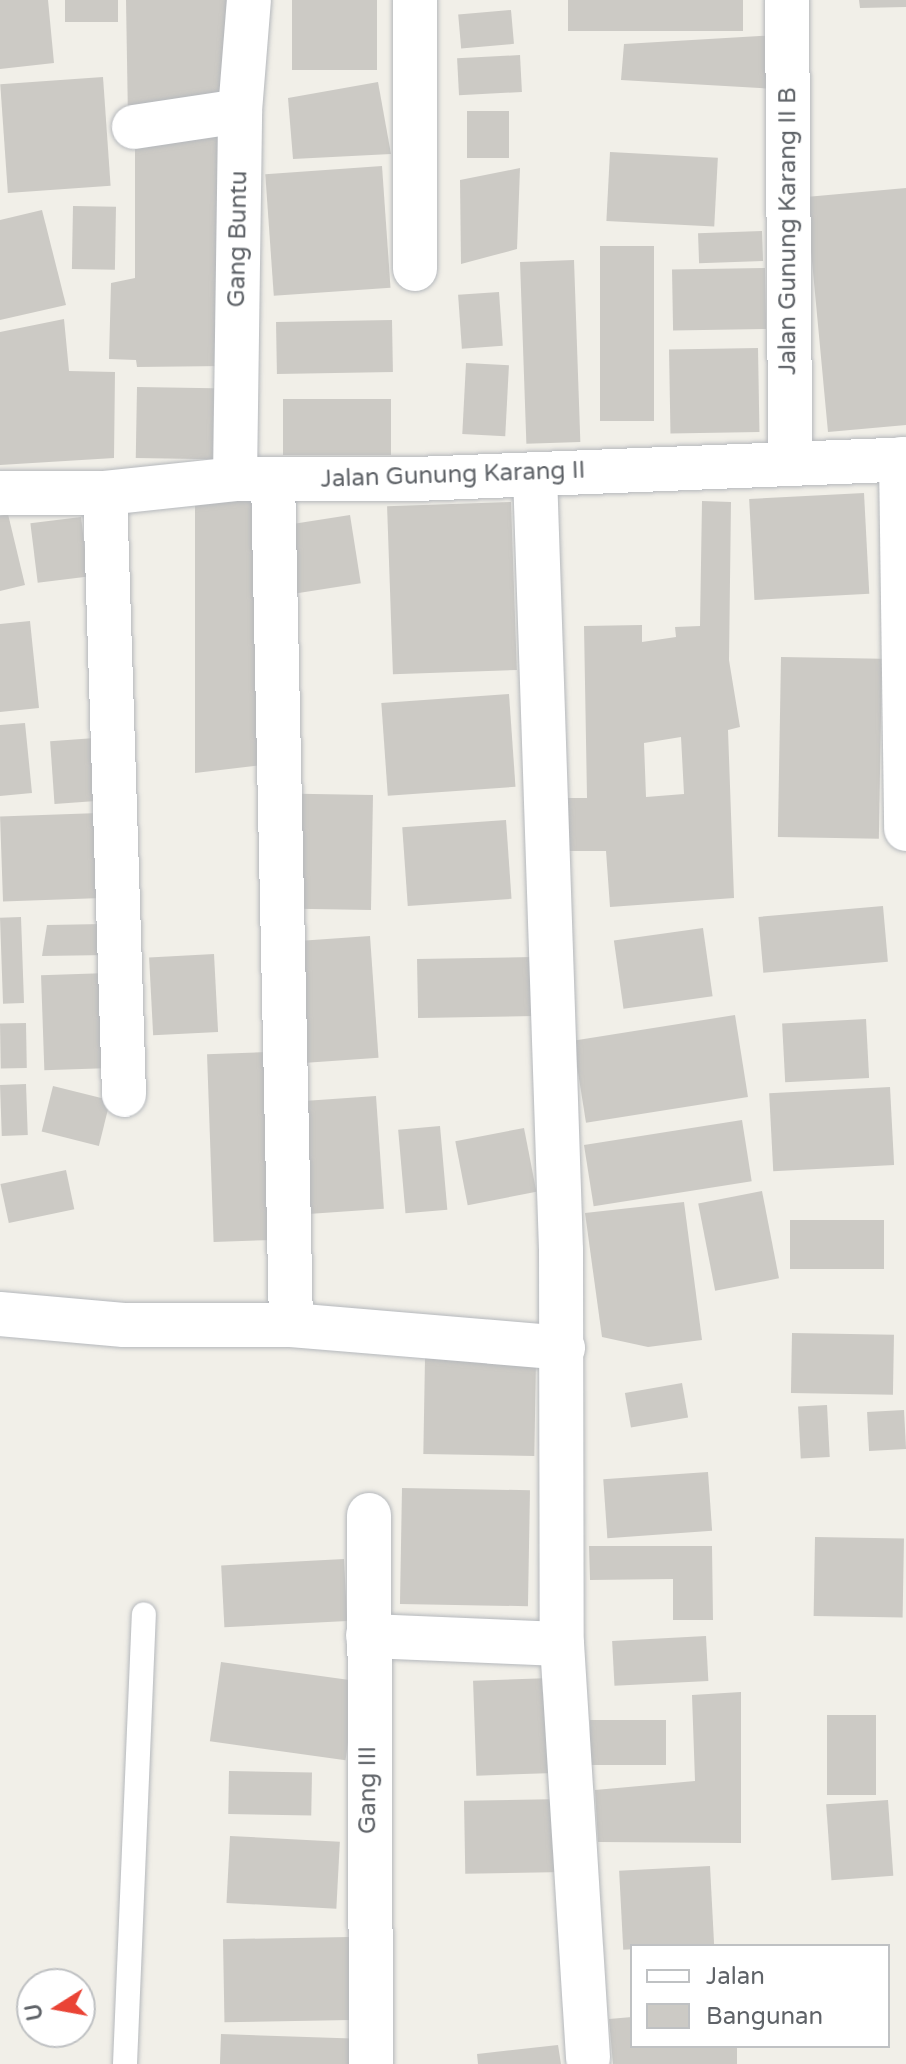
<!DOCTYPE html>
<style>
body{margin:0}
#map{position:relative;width:906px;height:2064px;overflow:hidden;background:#f1efe8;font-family:"Varela Round",sans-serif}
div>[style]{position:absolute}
.building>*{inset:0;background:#cccac5;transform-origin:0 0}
.roads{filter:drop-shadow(0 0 2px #b5b8bc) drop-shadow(0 0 2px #b5b8bc)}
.service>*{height:24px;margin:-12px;padding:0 12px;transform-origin:12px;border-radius:12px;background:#fff}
.minor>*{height:44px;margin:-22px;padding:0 22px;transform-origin:22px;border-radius:22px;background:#fff}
span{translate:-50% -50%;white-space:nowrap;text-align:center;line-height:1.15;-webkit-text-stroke:6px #fff;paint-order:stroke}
.street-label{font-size:24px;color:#5f6368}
.legend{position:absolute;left:630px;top:1944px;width:260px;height:104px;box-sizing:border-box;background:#fff;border:2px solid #bfc1c3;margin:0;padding:10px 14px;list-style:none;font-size:24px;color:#5f6368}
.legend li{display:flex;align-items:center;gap:16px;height:40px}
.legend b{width:40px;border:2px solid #bfc1c3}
.north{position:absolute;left:16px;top:1968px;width:80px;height:80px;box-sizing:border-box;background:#fff;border:2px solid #bfc1c3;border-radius:50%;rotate:259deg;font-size:22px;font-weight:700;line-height:32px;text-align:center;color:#5f6368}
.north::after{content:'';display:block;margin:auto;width:28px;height:36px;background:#ea4335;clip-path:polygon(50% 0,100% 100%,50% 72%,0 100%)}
</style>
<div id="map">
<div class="building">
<div style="clip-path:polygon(0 0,48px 0,54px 63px,0 69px)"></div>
<div style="left:65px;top:0;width:53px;height:22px"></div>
<div style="clip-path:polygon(126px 0,241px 0,231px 101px,128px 120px)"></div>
<div style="left:292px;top:0;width:85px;height:70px"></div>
<div style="left:568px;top:0;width:175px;height:31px"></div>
<div style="clip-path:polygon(859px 0,906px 0,906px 7px,860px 8px)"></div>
<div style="left:511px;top:10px;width:34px;height:53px;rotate:85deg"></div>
<div style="clip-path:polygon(779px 35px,776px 89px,621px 80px,624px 44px)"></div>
<div style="left:520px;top:55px;width:37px;height:63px;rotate:87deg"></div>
<div style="left:103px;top:77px;width:109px;height:103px;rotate:86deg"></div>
<div style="clip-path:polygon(378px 82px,391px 154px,293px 159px,288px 98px)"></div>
<div style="left:467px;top:111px;width:42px;height:47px"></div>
<div style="clip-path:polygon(135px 137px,222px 137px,224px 366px,137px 367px,136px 360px,109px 359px,111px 283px,135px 278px)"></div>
<div style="left:610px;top:152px;width:108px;height:69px;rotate:3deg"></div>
<div style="left:382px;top:166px;width:122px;height:117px;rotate:86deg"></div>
<div style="clip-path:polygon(520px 168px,517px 249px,461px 264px,460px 180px)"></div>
<div style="clip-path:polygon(906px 188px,906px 425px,828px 432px,806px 197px)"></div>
<div style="left:73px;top:206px;width:43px;height:63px;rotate:1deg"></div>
<div style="clip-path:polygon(42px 210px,66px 305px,0 320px,0 220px)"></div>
<div style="left:762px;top:231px;width:30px;height:64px;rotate:88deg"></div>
<div style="left:654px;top:246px;width:175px;height:54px;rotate:90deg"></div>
<div style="left:574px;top:260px;width:182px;height:54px;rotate:88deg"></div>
<div style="left:765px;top:268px;width:61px;height:93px;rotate:89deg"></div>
<div style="left:499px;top:292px;width:54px;height:41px;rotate:86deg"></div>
<div style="clip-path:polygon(64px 319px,69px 371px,115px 372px,114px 458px,0 465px,0 332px)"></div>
<div style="left:392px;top:320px;width:52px;height:116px;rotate:89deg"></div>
<div style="left:758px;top:348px;width:84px;height:89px;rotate:89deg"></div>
<div style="left:466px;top:363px;width:43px;height:71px;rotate:3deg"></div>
<div style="left:137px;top:387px;width:77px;height:71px;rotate:1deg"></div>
<div style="left:283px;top:399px;width:108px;height:56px"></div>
<div style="clip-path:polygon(262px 488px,271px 764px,195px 773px,195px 492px)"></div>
<div style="left:864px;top:493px;width:101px;height:115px;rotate:87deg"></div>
<div style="clip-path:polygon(evenodd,702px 501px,731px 502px,729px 660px,740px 727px,728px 730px,734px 898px,610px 907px,606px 851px,565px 851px,565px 798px,587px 798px,584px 626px,642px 625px,642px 642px,676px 637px,675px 627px,700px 626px,702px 501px,681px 737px,684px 794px,646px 797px,644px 743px,681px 737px)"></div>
<div style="left:511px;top:502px;width:168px;height:124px;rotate:88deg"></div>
<div style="clip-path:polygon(8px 514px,25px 585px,0 591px,0 516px)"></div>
<div style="left:350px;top:515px;width:69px;height:71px;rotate:81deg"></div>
<div style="left:81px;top:517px;width:60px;height:51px;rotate:83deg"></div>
<div style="clip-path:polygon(30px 621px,39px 708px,0 712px,0 624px)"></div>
<div style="left:781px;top:657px;width:101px;height:180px;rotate:1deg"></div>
<div style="left:509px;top:694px;width:93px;height:128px;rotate:86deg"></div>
<div style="clip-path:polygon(25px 723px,32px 793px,0 796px,0 725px)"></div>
<div style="left:95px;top:738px;width:63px;height:45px;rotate:86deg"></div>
<div style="left:373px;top:795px;width:115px;height:74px;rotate:91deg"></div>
<div style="left:99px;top:813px;width:85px;height:99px;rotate:88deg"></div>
<div style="left:506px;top:820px;width:79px;height:104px;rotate:86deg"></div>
<div style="left:883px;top:906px;width:56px;height:125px;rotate:85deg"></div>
<div style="left:21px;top:917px;width:86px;height:21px;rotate:88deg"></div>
<div style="clip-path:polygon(103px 924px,108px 955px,42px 956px,47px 925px)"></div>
<div style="left:703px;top:928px;width:69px;height:90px;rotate:82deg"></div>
<div style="left:370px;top:936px;width:122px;height:79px;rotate:86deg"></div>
<div style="left:214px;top:954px;width:78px;height:65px;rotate:87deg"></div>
<div style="left:533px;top:957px;width:59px;height:116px;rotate:89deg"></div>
<div style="left:108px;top:973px;width:95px;height:67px;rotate:88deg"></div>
<div style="left:735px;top:1015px;width:83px;height:164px;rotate:81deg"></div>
<div style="left:866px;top:1019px;width:59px;height:84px;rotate:87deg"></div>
<div style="left:26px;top:1023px;width:45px;height:26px;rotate:89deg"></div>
<div style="left:268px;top:1052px;width:188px;height:61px;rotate:88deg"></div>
<div style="left:26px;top:1084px;width:51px;height:26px;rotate:88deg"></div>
<div style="left:53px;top:1086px;width:59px;height:47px;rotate:14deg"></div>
<div style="left:890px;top:1087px;width:78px;height:121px;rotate:87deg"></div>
<div style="left:376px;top:1096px;width:113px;height:83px;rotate:86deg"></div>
<div style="left:742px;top:1120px;width:62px;height:160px;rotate:81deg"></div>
<div style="left:440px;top:1126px;width:84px;height:42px;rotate:85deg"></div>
<div style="left:524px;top:1128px;width:65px;height:70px;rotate:79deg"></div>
<div style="left:66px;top:1170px;width:40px;height:67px;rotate:78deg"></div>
<div style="left:762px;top:1191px;width:89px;height:65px;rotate:79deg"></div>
<div style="clip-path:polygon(684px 1202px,702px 1340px,648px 1347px,602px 1337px,585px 1213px)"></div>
<div style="left:884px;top:1220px;width:49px;height:94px;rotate:90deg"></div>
<div style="left:792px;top:1333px;width:102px;height:60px;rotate:1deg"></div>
<div style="left:425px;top:1358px;width:111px;height:96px;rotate:1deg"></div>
<div style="left:682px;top:1383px;width:35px;height:58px;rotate:80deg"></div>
<div style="left:827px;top:1405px;width:52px;height:29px;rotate:87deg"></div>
<div style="left:904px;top:1410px;width:39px;height:37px;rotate:87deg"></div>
<div style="left:708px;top:1472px;width:59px;height:105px;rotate:86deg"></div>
<div style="left:402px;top:1488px;width:128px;height:116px;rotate:1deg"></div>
<div style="left:815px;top:1537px;width:89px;height:79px;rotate:1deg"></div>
<div style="clip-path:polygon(589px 1546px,712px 1546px,713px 1620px,673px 1620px,673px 1579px,590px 1580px)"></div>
<div style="left:344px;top:1559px;width:62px;height:123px;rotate:87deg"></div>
<div style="left:706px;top:1636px;width:45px;height:94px;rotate:87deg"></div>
<div style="left:221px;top:1662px;width:137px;height:80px;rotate:8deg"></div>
<div style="left:551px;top:1678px;width:95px;height:78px;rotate:88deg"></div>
<div style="clip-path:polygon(741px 1692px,741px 1843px,598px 1842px,595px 1790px,695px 1781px,692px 1695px)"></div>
<div style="left:827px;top:1715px;width:49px;height:80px"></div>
<div style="left:590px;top:1720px;width:76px;height:45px"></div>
<div style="left:229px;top:1771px;width:83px;height:43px;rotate:1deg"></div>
<div style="left:564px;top:1799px;width:73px;height:100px;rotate:89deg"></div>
<div style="left:888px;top:1800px;width:76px;height:62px;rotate:86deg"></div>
<div style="left:230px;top:1836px;width:110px;height:67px;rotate:3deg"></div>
<div style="left:710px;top:1866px;width:79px;height:91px;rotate:87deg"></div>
<div style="left:349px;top:1937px;width:83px;height:126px;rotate:89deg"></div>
<div style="clip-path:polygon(632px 2017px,632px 2046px,737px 2046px,737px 2064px,613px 2064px,609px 2019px)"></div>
<div style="left:221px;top:2034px;width:131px;height:30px;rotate:2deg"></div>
<div style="clip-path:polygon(558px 2045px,561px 2064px,478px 2064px,477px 2054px)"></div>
</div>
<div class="roads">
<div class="service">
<div style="left:125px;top:2064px;width:450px;rotate:-87.6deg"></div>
</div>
<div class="minor">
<div style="left:415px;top:0;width:269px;rotate:90deg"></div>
<div style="left:787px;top:0;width:462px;rotate:89.6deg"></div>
<div style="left:134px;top:127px;width:107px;rotate:-8.6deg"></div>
<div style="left:901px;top:459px;width:370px;rotate:89.2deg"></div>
<div style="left:535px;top:474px;width:777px;rotate:88.08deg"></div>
<div style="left:561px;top:1251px;width:393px;rotate:89.9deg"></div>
<div style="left:562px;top:1644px;width:415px;rotate:86.4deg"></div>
<div style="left:235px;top:479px;width:368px;rotate:-89.2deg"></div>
<div style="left:240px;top:111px;width:111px;rotate:-85.4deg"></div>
<div style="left:273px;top:479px;width:846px;rotate:88.78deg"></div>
<div style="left:0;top:493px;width:105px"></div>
<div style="left:105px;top:493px;width:131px;rotate:-6.1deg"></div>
<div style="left:235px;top:479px;width:181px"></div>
<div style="left:416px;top:479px;width:490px;rotate:-2.3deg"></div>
<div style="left:105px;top:493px;width:602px;rotate:88.19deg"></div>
<div style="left:0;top:1314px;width:124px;rotate:5.1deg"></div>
<div style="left:124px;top:1325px;width:167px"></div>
<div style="left:291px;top:1325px;width:273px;rotate:4.8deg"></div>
<div style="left:369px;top:1515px;width:549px;rotate:89.79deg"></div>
<div style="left:368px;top:1636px;width:194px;rotate:2.4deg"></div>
</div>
</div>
<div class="street-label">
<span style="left:788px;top:231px;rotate:-90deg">Jalan Gunung Karang II B</span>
<span style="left:238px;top:239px;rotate:-89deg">Gang Buntu</span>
<span style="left:453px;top:475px;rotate:-2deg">Jalan Gunung Karang II</span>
<span style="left:368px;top:1790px;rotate:-90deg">Gang III</span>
</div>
<ul class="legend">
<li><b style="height:10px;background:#fff"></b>Jalan</li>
<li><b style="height:22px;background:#cccac5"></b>Bangunan</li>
</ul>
<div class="north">U</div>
</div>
